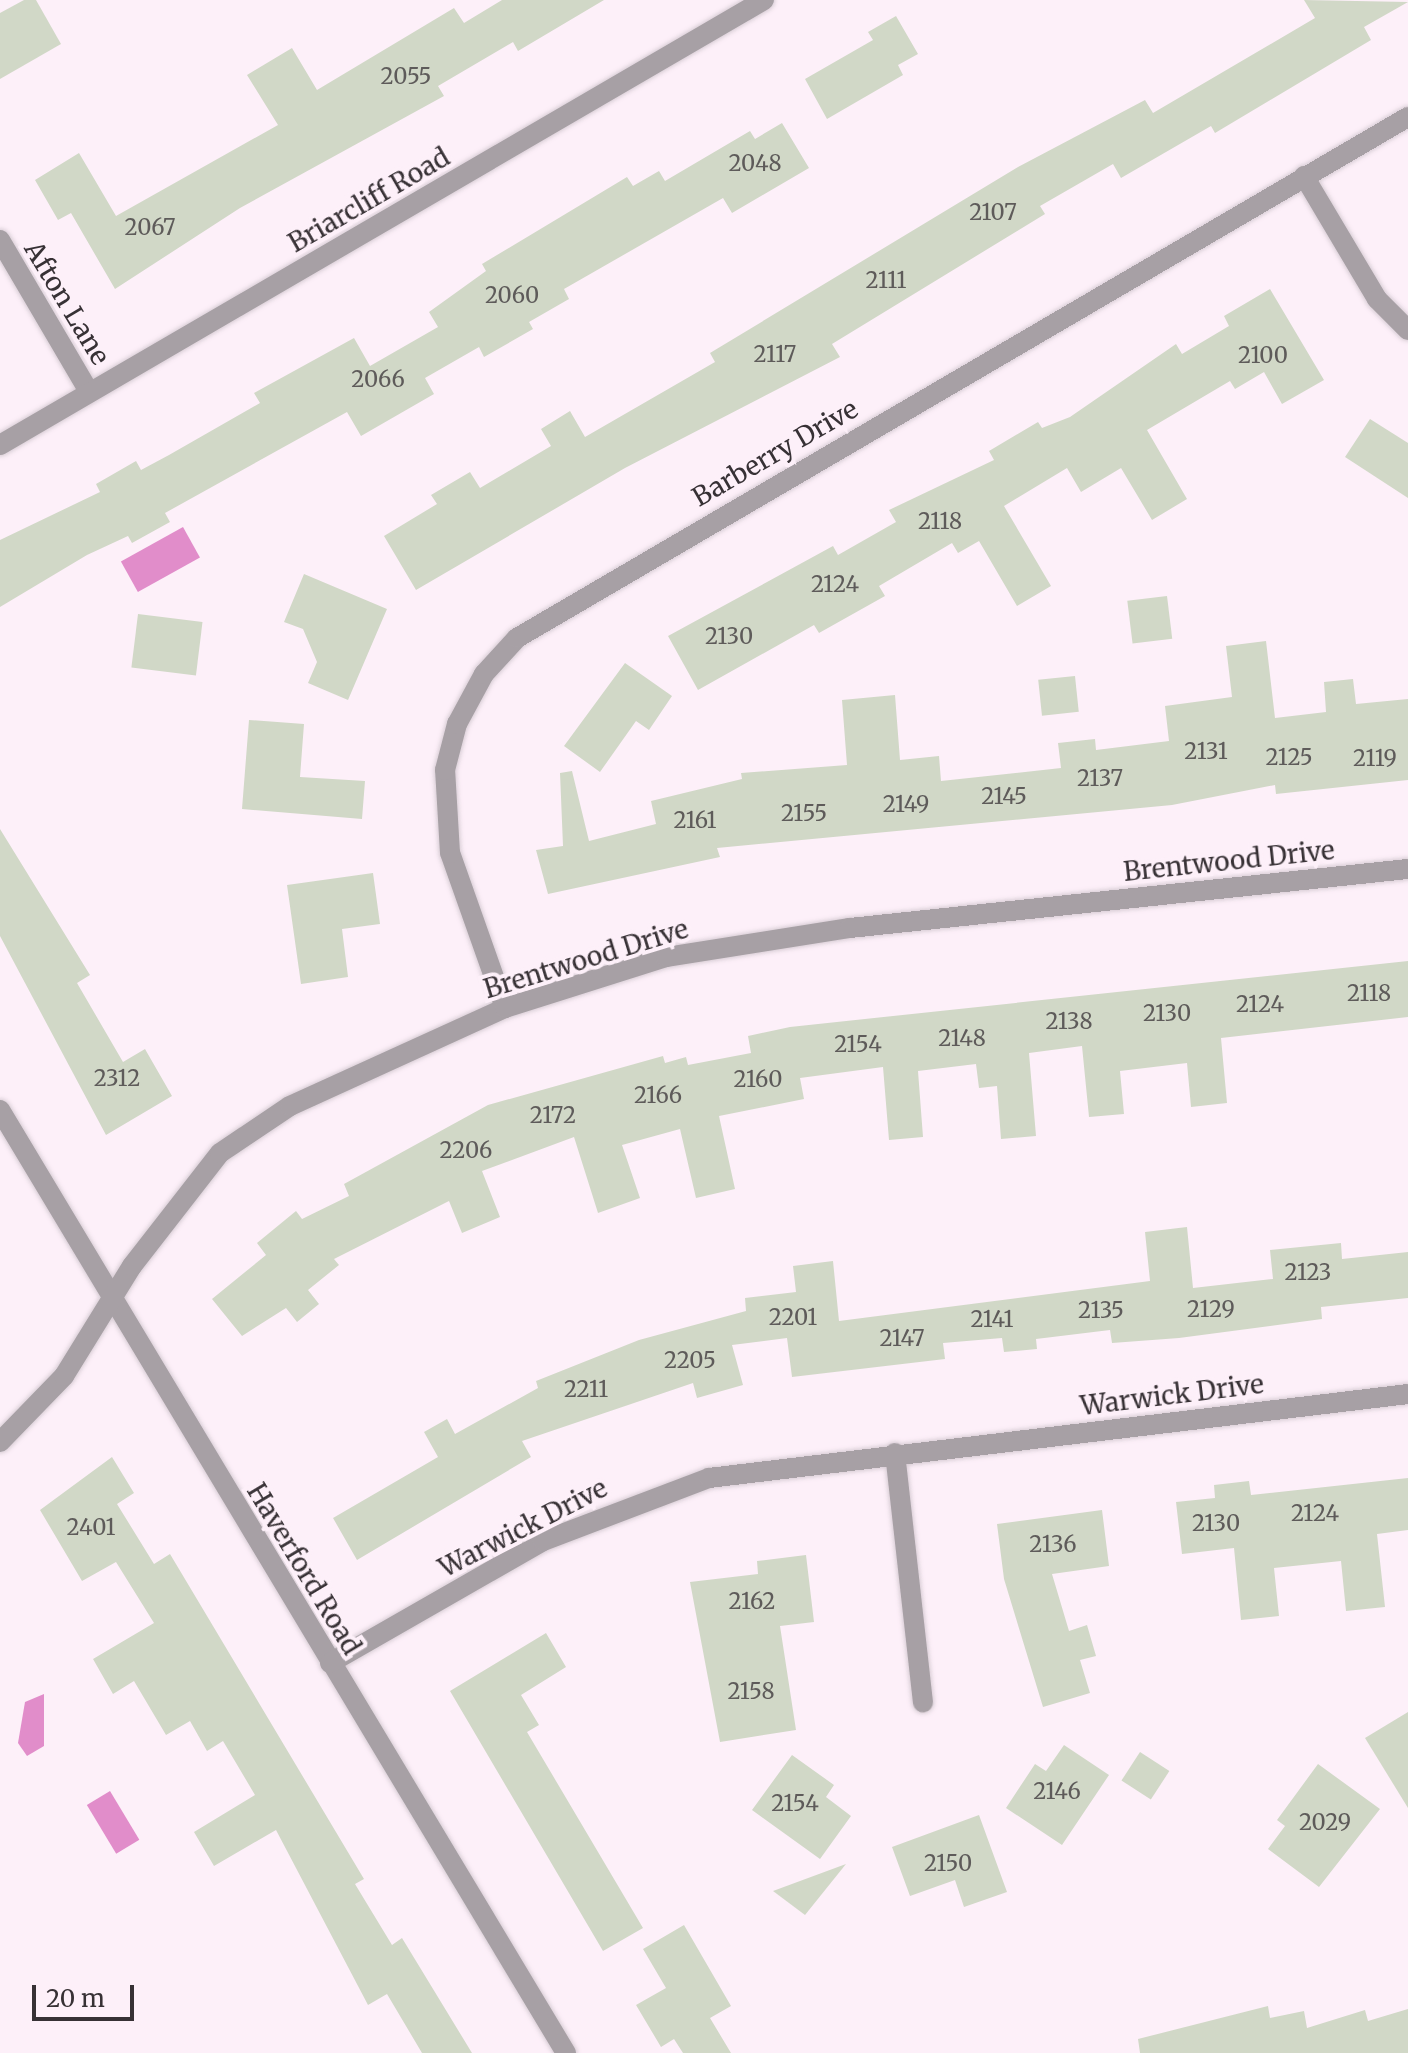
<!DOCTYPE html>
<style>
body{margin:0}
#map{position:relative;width:1408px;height:2053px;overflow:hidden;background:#fdf0f9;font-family:Merriweather,serif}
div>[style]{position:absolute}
.water>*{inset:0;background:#e18dca;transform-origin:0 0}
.building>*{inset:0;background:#d1d8c7;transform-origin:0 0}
.roads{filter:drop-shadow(0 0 2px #d9ced6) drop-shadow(0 0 2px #d9ced6)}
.minor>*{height:20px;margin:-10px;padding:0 10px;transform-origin:10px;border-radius:10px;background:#a7a0a5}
span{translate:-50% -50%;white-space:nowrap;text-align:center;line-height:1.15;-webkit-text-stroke:8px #fdf0f9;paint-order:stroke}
.number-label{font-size:22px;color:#5e5b5a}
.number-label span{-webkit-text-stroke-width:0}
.street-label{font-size:26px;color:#373135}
.scale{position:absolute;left:32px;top:1985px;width:102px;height:36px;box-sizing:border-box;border:4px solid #373135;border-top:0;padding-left:10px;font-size:24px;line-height:28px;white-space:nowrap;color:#373135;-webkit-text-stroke:6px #fdf0f9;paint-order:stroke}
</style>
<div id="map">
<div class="water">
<div style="left:183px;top:527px;width:35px;height:71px;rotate:61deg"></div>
<div style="clip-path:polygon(44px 1694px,44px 1746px,27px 1756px,18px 1743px,25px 1702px)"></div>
<div style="left:110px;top:1791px;width:57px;height:27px;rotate:59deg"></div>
</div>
<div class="building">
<div style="clip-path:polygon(24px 0,36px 0,61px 44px,0 79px,0 13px)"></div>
<div style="clip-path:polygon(502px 0,604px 0,518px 51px,513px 42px,438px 86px,444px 96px,240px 208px,115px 289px,71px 213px,58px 220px,35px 180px,79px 153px,116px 216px,278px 125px,247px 75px,292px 48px,317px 90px,454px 8px,464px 23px)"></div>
<div style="clip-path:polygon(1304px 0,1408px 2px,1364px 27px,1371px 40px,1215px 133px,1211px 126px,1121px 178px,1113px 164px,1040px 206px,1045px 214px,832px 344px,840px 357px,625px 468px,416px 590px,384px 536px,437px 504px,431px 495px,470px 472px,480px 488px,551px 446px,541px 429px,570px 411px,585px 437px,715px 362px,710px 353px,1018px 167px,1145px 100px,1153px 113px,1315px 18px)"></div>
<div style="clip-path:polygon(896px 16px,918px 54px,898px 65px,903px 75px,827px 119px,805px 79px,873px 40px,868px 32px)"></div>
<div style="clip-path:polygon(782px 123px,809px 168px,732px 213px,723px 198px,564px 289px,569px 299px,529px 322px,533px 329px,484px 357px,479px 347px,425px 378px,434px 394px,361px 436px,347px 412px,165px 513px,170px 522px,132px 543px,128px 536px,87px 555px,0 607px,0 540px,100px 492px,96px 484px,136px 461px,141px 470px,169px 455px,260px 403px,254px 393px,354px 338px,370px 366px,438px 327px,429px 312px,486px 271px,482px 264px,627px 177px,633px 186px,659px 171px,665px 181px,750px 131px,755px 139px)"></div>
<div style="clip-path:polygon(1270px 289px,1324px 380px,1282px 404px,1264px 372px,1235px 389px,1230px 381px,1147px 430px,1187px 499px,1152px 520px,1121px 468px,1081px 492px,1067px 468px,1004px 506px,1051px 586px,1017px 606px,979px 541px,958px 553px,952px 543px,879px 586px,885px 596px,819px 633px,814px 625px,698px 690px,668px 636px,833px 546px,838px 555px,896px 522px,889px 510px,994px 460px,989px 451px,1038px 422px,1042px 428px,1070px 417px,1176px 344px,1182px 354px,1229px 326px,1224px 316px)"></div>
<div style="clip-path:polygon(1370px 419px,1408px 443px,1408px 498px,1345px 457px)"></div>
<div style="clip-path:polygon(304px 574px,387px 609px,348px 700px,308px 683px,317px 662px,303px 629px,284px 622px)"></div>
<div style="left:1167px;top:596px;width:43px;height:40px;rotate:83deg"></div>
<div style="left:138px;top:614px;width:65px;height:54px;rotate:7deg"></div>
<div style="clip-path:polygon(1266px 641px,1275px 718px,1326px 712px,1324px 682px,1353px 679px,1356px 704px,1408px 699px,1408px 780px,1276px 794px,1275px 785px,1172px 805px,717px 848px,720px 857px,548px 894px,536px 850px,563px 846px,560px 773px,572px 771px,589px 841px,656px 824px,651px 801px,742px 779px,741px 773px,847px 765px,842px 700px,895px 695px,900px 760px,939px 756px,941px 781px,1061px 768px,1058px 743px,1095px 739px,1096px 750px,1169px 741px,1165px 706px,1232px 697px,1226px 646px)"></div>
<div style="clip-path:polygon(625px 663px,672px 696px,649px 730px,636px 721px,600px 772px,564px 746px)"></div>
<div style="left:1075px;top:676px;width:36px;height:37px;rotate:84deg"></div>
<div style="clip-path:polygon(249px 720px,304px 724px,300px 777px,365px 781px,362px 819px,242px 809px)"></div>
<div style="clip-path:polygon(0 829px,90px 975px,77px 983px,123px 1062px,145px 1049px,172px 1096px,106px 1135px,0 936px)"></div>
<div style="clip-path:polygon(373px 873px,380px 924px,342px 929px,348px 977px,301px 984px,287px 885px)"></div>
<div style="clip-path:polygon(1408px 961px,1408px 1017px,1221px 1038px,1227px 1103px,1191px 1107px,1187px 1063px,1120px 1071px,1124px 1114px,1089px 1117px,1082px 1046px,1029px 1053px,1036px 1136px,1001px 1139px,997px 1086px,979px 1088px,976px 1064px,918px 1071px,923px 1137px,889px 1140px,883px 1067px,800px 1078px,804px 1099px,719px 1116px,735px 1189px,696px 1198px,680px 1129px,622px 1145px,640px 1198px,598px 1213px,574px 1137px,482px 1171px,500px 1217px,462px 1233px,449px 1201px,334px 1259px,339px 1265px,308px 1290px,319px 1304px,297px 1322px,286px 1308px,242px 1336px,212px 1299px,266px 1255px,257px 1243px,296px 1211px,302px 1219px,349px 1196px,344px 1184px,488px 1105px,663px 1056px,665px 1063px,686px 1057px,688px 1065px,751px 1053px,748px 1036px,790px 1027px)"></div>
<div style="clip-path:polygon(1187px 1227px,1193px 1288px,1273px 1279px,1270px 1250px,1341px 1243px,1342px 1259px,1408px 1252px,1408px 1298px,1321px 1307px,1322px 1319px,1179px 1338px,1112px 1343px,1110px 1330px,1036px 1339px,1037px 1349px,1004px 1352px,1002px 1338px,943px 1343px,945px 1359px,792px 1377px,787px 1338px,732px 1345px,743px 1385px,697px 1398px,693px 1383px,522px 1441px,531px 1457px,357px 1560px,333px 1518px,438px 1457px,424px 1432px,447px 1419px,455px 1434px,538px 1388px,536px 1381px,639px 1340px,746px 1311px,745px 1298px,796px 1292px,793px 1266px,833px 1261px,839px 1321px,1150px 1281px,1145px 1232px)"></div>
<div style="clip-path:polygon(112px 1457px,134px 1493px,117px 1504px,154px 1564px,170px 1554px,364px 1879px,355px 1884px,392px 1945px,402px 1938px,472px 2053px,422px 2053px,387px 1994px,368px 2005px,276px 1830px,214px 1866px,194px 1832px,255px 1795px,223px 1741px,207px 1751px,190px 1721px,166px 1735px,134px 1681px,113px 1694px,93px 1659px,154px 1623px,116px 1562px,82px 1581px,40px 1510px)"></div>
<div style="clip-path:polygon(1408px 1478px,1408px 1530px,1377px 1534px,1385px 1607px,1346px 1611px,1341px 1561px,1274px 1568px,1279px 1616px,1241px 1620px,1234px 1548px,1182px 1554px,1176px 1502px,1215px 1498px,1214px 1485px,1249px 1481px,1251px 1495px)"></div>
<div style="clip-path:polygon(1102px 1510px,1109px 1566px,1052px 1574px,1069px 1631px,1087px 1625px,1096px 1656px,1080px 1660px,1090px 1693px,1043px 1707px,1004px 1579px,997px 1524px)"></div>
<div style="clip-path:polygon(806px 1555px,814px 1622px,780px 1626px,796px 1730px,720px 1742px,690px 1582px,758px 1574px,757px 1561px)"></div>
<div style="clip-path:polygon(546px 1633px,566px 1667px,521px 1695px,539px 1725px,527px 1732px,643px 1928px,603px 1951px,450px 1691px)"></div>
<div style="clip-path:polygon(1408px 1712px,1408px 1808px,1365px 1738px)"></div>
<div style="clip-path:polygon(1064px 1745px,1109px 1775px,1062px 1845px,1006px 1808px,1035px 1764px,1046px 1771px)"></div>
<div style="left:1140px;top:1752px;width:35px;height:34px;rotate:33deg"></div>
<div style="clip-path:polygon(792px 1755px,834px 1785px,826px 1797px,851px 1816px,820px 1859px,752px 1810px)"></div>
<div style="clip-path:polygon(1318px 1764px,1380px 1809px,1319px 1887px,1268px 1849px,1285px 1826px,1277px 1820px)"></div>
<div style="clip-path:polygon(979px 1815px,1007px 1892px,964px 1907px,955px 1880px,910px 1896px,892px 1847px)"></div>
<div style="clip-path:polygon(846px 1864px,805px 1915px,773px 1891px)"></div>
<div style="clip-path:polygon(684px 1925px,731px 2006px,710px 2018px,731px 2053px,683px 2053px,674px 2039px,661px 2047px,636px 2005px,666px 1988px,643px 1949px)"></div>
<div style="clip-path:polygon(1268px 2006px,1270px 2018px,1304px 2011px,1307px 2028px,1365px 2010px,1368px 2021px,1408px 2009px,1408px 2053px,1140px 2053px,1138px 2039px)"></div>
</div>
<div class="roads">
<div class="minor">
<div style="left:1304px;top:176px;width:143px;rotate:59.3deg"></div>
<div style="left:1377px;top:299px;width:44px;rotate:45deg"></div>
<div style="left:0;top:240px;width:176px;rotate:59.6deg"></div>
<div style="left:0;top:445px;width:884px;rotate:-30.22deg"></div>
<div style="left:505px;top:1008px;width:164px;rotate:-109.5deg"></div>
<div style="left:450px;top:853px;width:83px;rotate:-93.4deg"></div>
<div style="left:445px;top:770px;width:48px;rotate:-75.4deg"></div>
<div style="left:457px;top:724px;width:57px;rotate:-61.6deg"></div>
<div style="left:484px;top:674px;width:49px;rotate:-47.5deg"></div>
<div style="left:517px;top:638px;width:1032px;rotate:-30.32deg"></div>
<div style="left:0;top:1110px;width:1100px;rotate:59.03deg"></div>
<div style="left:0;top:1442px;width:92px;rotate:-45.9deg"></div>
<div style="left:64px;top:1376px;width:129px;rotate:-58.3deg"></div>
<div style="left:132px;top:1266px;width:143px;rotate:-52.1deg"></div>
<div style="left:220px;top:1153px;width:84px;rotate:-33.9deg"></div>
<div style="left:290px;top:1106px;width:236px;rotate:-24.5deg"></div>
<div style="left:505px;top:1008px;width:169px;rotate:-17.6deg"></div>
<div style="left:666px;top:957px;width:186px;rotate:-9deg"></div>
<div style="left:850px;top:928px;width:561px;rotate:-6.04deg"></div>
<div style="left:895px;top:1453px;width:251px;rotate:83.6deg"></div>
<div style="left:330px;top:1663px;width:245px;rotate:-29.8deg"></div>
<div style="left:543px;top:1541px;width:178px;rotate:-20.8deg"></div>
<div style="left:709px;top:1478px;width:704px;rotate:-6.85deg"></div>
</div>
</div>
<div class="number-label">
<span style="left:406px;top:77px">2055</span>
<span style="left:755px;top:164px">2048</span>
<span style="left:993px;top:213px">2107</span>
<span style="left:150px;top:228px">2067</span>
<span style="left:886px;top:281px">2111</span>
<span style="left:512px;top:296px">2060</span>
<span style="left:775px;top:355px">2117</span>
<span style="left:1263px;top:356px">2100</span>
<span style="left:378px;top:380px">2066</span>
<span style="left:940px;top:522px">2118</span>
<span style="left:835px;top:585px">2124</span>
<span style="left:729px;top:637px">2130</span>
<span style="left:1206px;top:752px">2131</span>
<span style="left:1289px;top:758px">2125</span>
<span style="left:1375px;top:759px">2119</span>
<span style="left:1100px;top:779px">2137</span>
<span style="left:1004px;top:797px">2145</span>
<span style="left:906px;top:805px">2149</span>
<span style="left:804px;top:814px">2155</span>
<span style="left:695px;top:821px">2161</span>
<span style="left:1369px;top:994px">2118</span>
<span style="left:1260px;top:1005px">2124</span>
<span style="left:1167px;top:1014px">2130</span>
<span style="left:1069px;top:1022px">2138</span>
<span style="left:962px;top:1039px">2148</span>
<span style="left:858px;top:1045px">2154</span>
<span style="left:117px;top:1079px">2312</span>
<span style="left:758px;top:1080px">2160</span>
<span style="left:658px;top:1096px">2166</span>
<span style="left:553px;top:1116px">2172</span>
<span style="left:466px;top:1151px">2206</span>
<span style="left:1308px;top:1273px">2123</span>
<span style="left:1211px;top:1310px">2129</span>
<span style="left:1101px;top:1311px">2135</span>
<span style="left:793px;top:1318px">2201</span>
<span style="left:992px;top:1320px">2141</span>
<span style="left:902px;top:1339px">2147</span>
<span style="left:690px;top:1361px">2205</span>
<span style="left:586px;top:1390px">2211</span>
<span style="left:1315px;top:1514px">2124</span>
<span style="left:1216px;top:1524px">2130</span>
<span style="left:91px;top:1528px">2401</span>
<span style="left:1053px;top:1545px">2136</span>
<span style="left:752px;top:1602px">2162</span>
<span style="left:751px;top:1692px">2158</span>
<span style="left:1057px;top:1792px">2146</span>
<span style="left:795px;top:1804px">2154</span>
<span style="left:1325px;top:1823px">2029</span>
<span style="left:948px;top:1864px">2150</span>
</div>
<div class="street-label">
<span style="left:369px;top:200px;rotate:-30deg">Briarcliff Road</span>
<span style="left:67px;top:303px;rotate:59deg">Afton Lane</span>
<span style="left:775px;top:453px;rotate:-30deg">Barberry Drive</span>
<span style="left:1229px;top:861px;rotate:-6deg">Brentwood Drive</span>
<span style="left:586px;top:959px;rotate:-17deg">Brentwood Drive</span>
<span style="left:1172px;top:1395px;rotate:-7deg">Warwick Drive</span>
<span style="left:523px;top:1528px;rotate:-27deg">Warwick Drive</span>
<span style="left:304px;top:1569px;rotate:59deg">Haverford Road</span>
</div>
<div class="scale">20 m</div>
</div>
